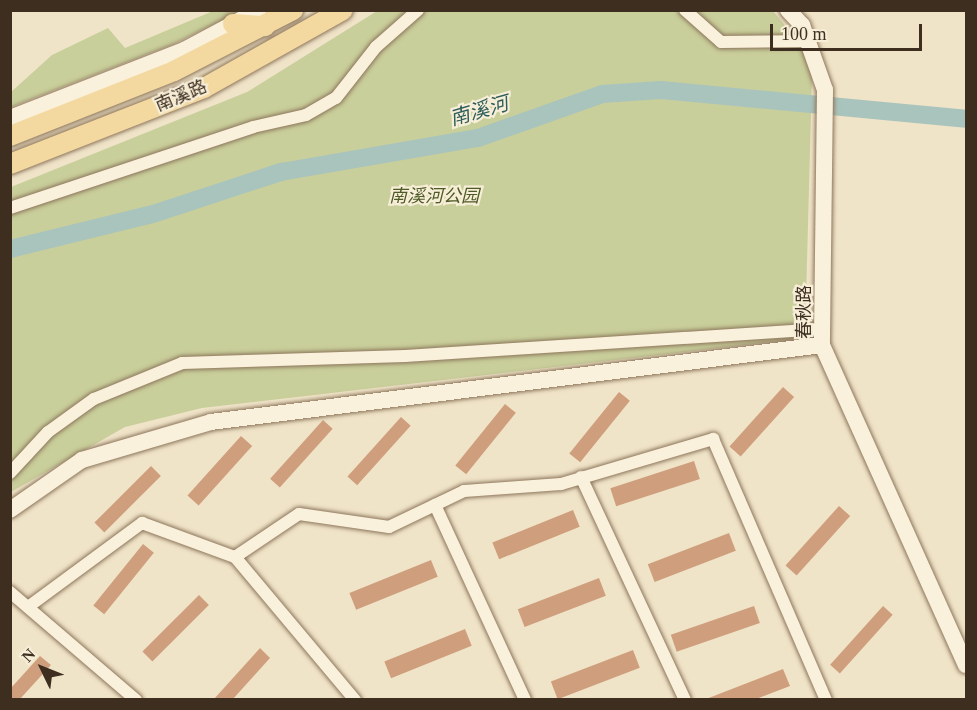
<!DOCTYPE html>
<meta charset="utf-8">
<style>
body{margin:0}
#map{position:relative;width:977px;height:710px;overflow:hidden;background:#f0e4c8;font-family:"Times New Roman","Noto Sans SC",serif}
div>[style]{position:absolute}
.green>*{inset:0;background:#c9cf9b}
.river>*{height:18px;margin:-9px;padding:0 9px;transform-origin:9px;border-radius:9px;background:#a9c4bc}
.building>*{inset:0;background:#cf9f7d;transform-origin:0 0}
.roads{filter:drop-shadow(0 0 2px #8d765c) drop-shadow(0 0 2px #8d765c)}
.street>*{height:12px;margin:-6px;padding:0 6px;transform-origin:6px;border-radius:6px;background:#faf1dc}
.secondary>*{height:16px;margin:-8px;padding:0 8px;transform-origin:8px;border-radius:8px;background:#faf1dc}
.primary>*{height:20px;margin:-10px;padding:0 10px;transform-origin:10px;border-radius:10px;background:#f3d9a0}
span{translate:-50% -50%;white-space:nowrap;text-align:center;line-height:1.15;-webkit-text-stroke:4.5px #f7eed8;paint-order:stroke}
.street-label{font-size:18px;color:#3d2e20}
.park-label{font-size:18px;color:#4d5a26;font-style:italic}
.water-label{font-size:20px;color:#2f5d5a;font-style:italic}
.frame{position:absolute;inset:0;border:12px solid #3d2e20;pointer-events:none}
.north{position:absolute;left:12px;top:638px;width:60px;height:60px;-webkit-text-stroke:4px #f7eed8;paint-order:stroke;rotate:313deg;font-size:16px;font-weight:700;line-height:24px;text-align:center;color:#3d2e20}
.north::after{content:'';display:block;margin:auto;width:21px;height:27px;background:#3d2e20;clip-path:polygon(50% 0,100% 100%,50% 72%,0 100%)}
.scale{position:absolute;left:770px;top:24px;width:152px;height:27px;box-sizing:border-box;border:3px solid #3d2e20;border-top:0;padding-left:8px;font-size:18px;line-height:21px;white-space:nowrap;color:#3d2e20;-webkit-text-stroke:4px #f7eed8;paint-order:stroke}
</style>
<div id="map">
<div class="green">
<div style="clip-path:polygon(213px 11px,241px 11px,171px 45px,11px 107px,11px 92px,52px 55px,108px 28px,125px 48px)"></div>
<div style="clip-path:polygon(377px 11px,773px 11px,808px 53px,812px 74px,805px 338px,202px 408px,125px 427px,11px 492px,11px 187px,247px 92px)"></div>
</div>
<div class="river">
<div style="left:10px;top:249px;width:147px;rotate:-13.8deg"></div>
<div style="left:153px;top:214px;width:135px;rotate:-18.2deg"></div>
<div style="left:281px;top:172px;width:200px;rotate:-9.8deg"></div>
<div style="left:478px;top:138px;width:132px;rotate:-19.5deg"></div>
<div style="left:602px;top:94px;width:59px;rotate:-3.9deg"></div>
<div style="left:661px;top:90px;width:306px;rotate:5.4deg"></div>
</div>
<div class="building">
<div style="left:783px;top:387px;width:15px;height:80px;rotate:42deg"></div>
<div style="left:619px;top:392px;width:14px;height:79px;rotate:39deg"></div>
<div style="left:505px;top:404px;width:14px;height:79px;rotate:39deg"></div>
<div style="left:401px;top:417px;width:13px;height:80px;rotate:42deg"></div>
<div style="left:323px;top:420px;width:13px;height:79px;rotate:42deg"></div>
<div style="left:241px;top:436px;width:15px;height:80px;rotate:42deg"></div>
<div style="left:694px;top:461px;width:19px;height:88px;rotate:72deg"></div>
<div style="left:151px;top:466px;width:14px;height:80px;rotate:45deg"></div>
<div style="left:839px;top:506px;width:15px;height:80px;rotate:42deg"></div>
<div style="left:573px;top:510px;width:18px;height:87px;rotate:68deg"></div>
<div style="left:729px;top:533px;width:19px;height:87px;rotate:69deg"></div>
<div style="left:143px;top:544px;width:14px;height:79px;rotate:39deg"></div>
<div style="left:431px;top:560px;width:18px;height:88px;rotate:68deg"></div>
<div style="left:599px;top:578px;width:19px;height:87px;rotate:69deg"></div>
<div style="left:199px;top:595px;width:14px;height:80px;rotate:45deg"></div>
<div style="left:754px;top:606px;width:18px;height:88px;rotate:71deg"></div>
<div style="left:883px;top:606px;width:13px;height:79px;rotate:42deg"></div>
<div style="left:465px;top:629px;width:18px;height:87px;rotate:68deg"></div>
<div style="clip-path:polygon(260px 648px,270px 658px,233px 699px,214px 699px)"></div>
<div style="left:633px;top:650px;width:19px;height:88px;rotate:69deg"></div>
<div style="clip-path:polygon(40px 656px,51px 665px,20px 699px,10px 699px,10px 689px)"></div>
<div style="clip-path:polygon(783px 669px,790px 686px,756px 699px,706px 699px)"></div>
</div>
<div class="roads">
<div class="street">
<div style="left:685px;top:10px;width:48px;rotate:41.6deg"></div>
<div style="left:721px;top:42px;width:89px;rotate:-0.6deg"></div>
<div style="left:10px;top:208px;width:256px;rotate:-18.4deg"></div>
<div style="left:253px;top:127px;width:54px;rotate:-12.8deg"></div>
<div style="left:306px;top:115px;width:34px;rotate:-30deg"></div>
<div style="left:336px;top:98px;width:65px;rotate:-51.9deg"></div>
<div style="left:376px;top:47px;width:56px;rotate:-41.4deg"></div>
<div style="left:10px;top:473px;width:56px;rotate:-47.2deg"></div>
<div style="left:48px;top:432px;width:57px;rotate:-35.7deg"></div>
<div style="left:94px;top:399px;width:95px;rotate:-22.2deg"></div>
<div style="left:182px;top:363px;width:223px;rotate:-1.8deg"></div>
<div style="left:405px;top:356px;width:418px;rotate:-3.7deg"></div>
<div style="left:581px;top:477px;width:246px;rotate:65deg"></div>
<div style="left:435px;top:505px;width:215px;rotate:65.2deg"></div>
<div style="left:235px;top:557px;width:187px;rotate:50deg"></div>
<div style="left:10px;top:592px;width:166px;rotate:40.6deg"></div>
<div style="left:28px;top:607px;width:142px;rotate:-36.4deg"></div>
<div style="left:142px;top:523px;width:99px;rotate:20.1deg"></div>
<div style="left:235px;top:557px;width:77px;rotate:-33.9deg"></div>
<div style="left:299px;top:514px;width:91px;rotate:8.2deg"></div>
<div style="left:389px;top:527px;width:83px;rotate:-25.6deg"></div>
<div style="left:464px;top:491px;width:97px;rotate:-4.1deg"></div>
<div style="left:561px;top:484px;width:159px;rotate:-16.5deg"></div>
<div style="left:713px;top:439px;width:284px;rotate:66.6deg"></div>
</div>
<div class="secondary">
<div style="left:788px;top:10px;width:21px;rotate:47deg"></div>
<div style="left:802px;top:25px;width:69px;rotate:70.5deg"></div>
<div style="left:825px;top:90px;width:255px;rotate:90.7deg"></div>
<div style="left:822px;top:345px;width:351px;rotate:65.8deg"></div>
<div style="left:10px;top:118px;width:187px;rotate:-21.3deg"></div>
<div style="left:184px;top:50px;width:85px;rotate:-28.1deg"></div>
<div style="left:10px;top:510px;width:88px;rotate:-34.8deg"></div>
<div style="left:82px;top:460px;width:134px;rotate:-16.4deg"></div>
<div style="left:211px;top:422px;width:616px;rotate:-7.18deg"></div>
</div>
<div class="primary">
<div style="left:233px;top:24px;width:32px;rotate:4deg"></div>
<div style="left:10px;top:136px;width:176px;rotate:-21.6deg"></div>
<div style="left:174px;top:71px;width:134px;rotate:-27.1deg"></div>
<div style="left:10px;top:164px;width:208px;rotate:-21.4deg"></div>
<div style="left:204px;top:88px;width:159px;rotate:-29.3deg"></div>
</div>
</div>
<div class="street-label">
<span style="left:181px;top:96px;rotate:-23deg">南溪路</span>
<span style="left:804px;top:312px;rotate:-90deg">春秋路</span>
</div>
<div class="park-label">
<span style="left:434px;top:196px">南溪河公园</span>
</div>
<div class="water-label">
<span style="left:479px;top:111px;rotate:-16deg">南溪河</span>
</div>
<div class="frame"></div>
<div class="north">N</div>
<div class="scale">100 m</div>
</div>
